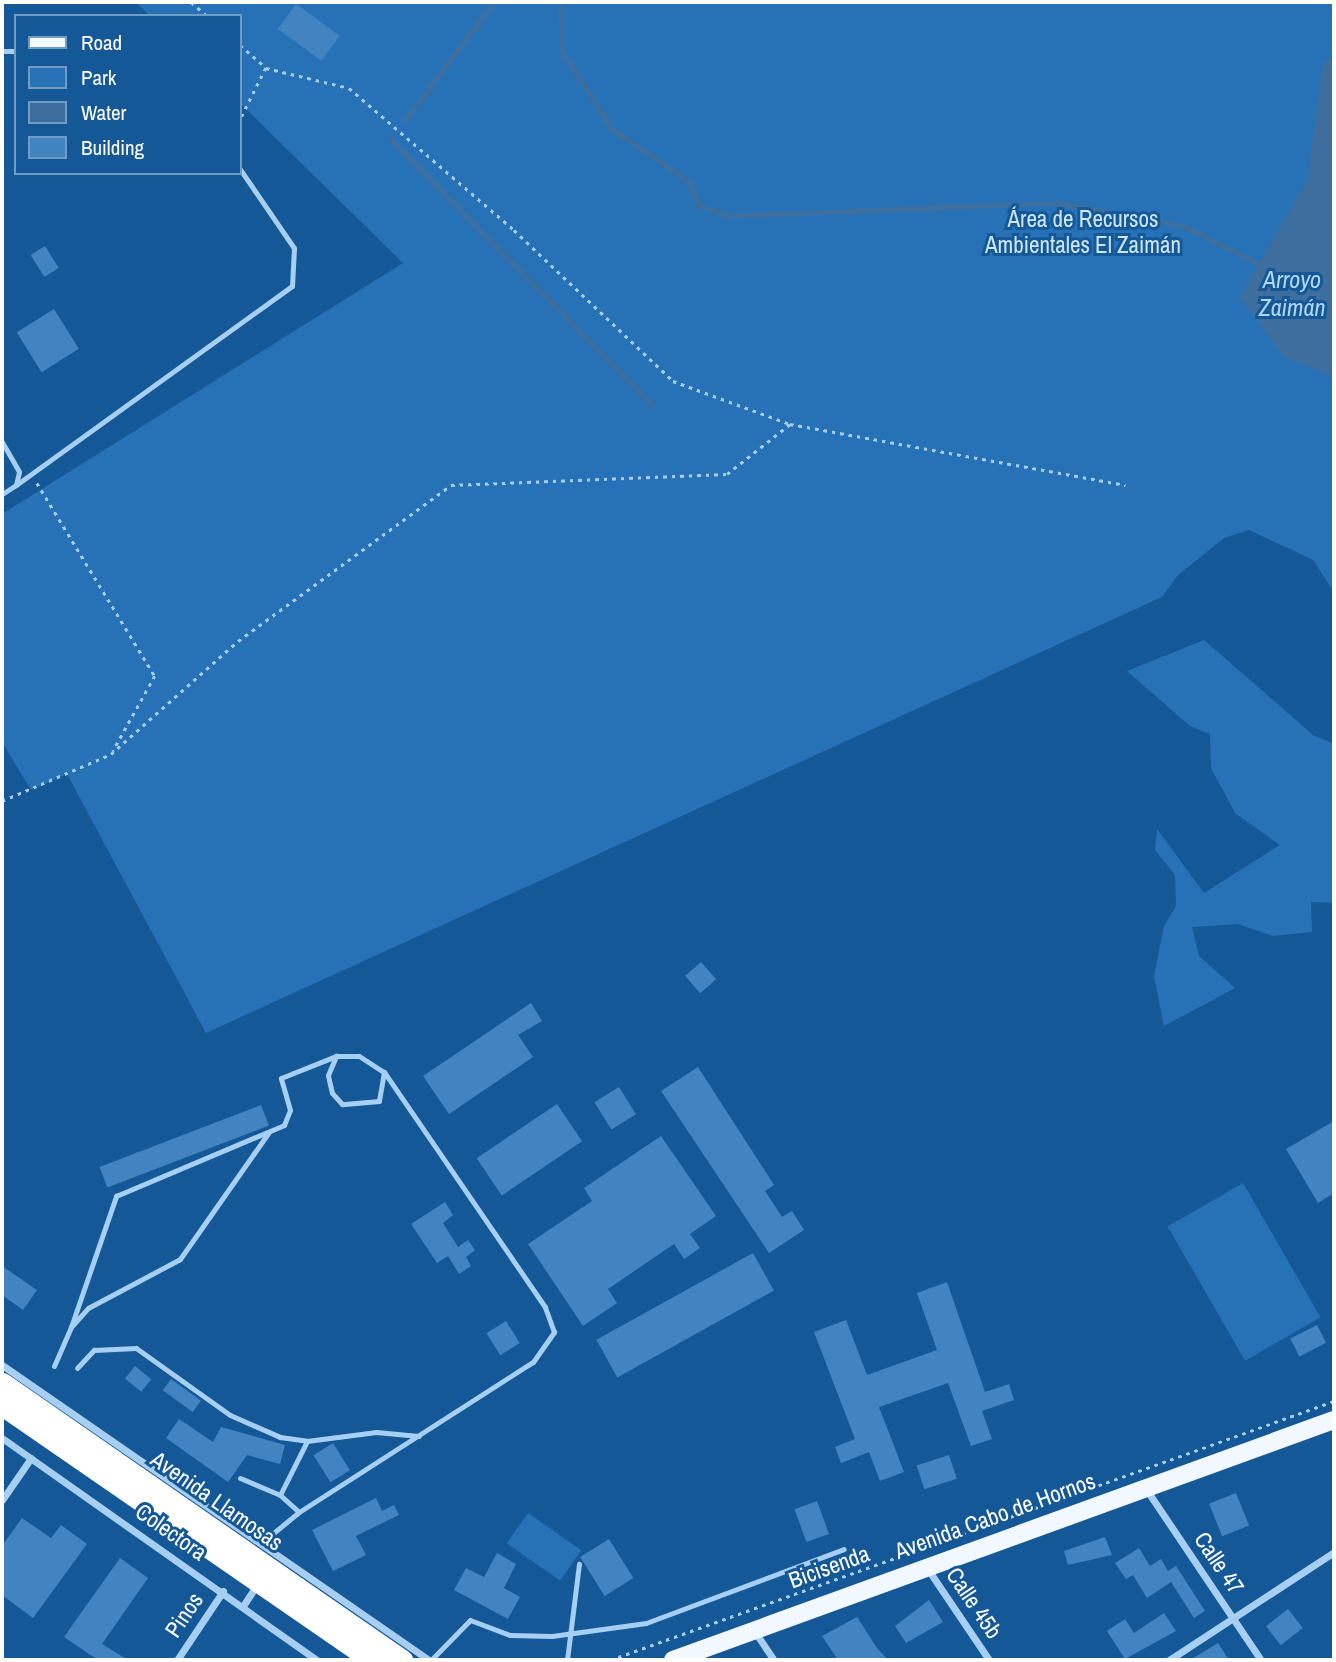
<!DOCTYPE html>
<meta charset="utf-8">
<style>
body{margin:0}
#map{position:relative;width:1336px;height:1662px;overflow:hidden;background:#145898;font-family:"Archivo Narrow",sans-serif}
div>[style]{position:absolute}
.green>*{inset:0;background:#2772b6;transform-origin:0 0}
.water>*{inset:0;background:#3e6e9d}
.stream>*{height:4.5px;margin:-2.25px;padding:0 2.25px;transform-origin:2.25px;border-radius:2.25px;background:#3e6e9d}
.building>*{inset:0;background:#4184c1;transform-origin:0 0}
.path>*{height:2.5px;margin-top:-1.25px;transform-origin:0;background:repeating-linear-gradient(90deg,#a6cff3 0 3.5px,transparent 0 8.5px)}
.lane>*{height:5px;margin:-2.5px;padding:0 2.5px;transform-origin:2.5px;border-radius:2.5px;background:#a6cff3}
.street>*{height:7px;margin:-3.5px;padding:0 3.5px;transform-origin:3.5px;border-radius:3.5px;background:#a6cff3}
.primary>*{height:18px;margin:-9px;padding:0 9px;transform-origin:9px;border-radius:9px;background:#f2f8ff}
.highway>*{height:21px;margin:-10.5px;padding:0 10.5px;transform-origin:10.5px;border-radius:10.5px;background:#fff}
span{translate:-50% -50%;white-space:nowrap;text-align:center;line-height:1.15;-webkit-text-stroke:6px #145898;paint-order:stroke}
.park-label{font-size:23px;color:#cee7fd}
.street-label{font-size:23px;color:#fff}
.water-label{font-size:24px;color:#b3d8f9;font-style:italic}
.frame{position:absolute;inset:0;border:4px solid #fff;pointer-events:none}
.legend{position:absolute;left:14px;top:14px;width:228px;height:161px;box-sizing:border-box;background:#145898;border:2px solid #729bc1;margin:0;padding:9px 12px;list-style:none;font-size:21px;color:#fff}
.legend li{display:flex;align-items:center;gap:14px;height:35px}
.legend b{width:35px;border:2px solid #729bc1}
</style>
<div id="map">
<div class="green">
<div style="clip-path:polygon(136px 2px,1334px 2px,1334px 592px,1313px 560px,1249px 530px,1224px 538px,1177px 576px,1162px 597px,206px 1033px,67px 774px,31px 790px,2px 742px,2px 514px,403px 263px,240px 103px,240px 16px,150px 16px)"></div>
<div style="clip-path:polygon(1204px 640px,1313px 735px,1334px 744px,1334px 903px,1311px 902px,1312px 932px,1273px 936px,1238px 924px,1192px 927px,1199px 956px,1235px 988px,1164px 1026px,1154px 976px,1164px 926px,1176px 906px,1175px 875px,1155px 850px,1157px 829px,1204px 893px,1280px 845px,1235px 813px,1211px 768px,1210px 734px,1190px 726px,1127px 671px)"></div>
<div style="left:1243px;top:1183px;width:155px;height:87px;rotate:60deg"></div>
<div style="left:528px;top:1513px;width:65px;height:37px;rotate:35deg"></div>
</div>
<div class="water">
<div style="clip-path:polygon(1334px 57px,1334px 377px,1285px 358px,1240px 297px,1307px 180px,1323px 63px)"></div>
</div>
<div class="stream">
<div style="left:561px;top:2px;width:49px;rotate:88.8deg"></div>
<div style="left:562px;top:51px;width:93px;rotate:57.3deg"></div>
<div style="left:612px;top:129px;width:94px;rotate:34.2deg"></div>
<div style="left:690px;top:182px;width:25px;rotate:69deg"></div>
<div style="left:699px;top:205px;width:30px;rotate:21deg"></div>
<div style="left:727px;top:216px;width:330px;rotate:-2.3deg"></div>
<div style="left:1057px;top:203px;width:129px;rotate:10.3deg"></div>
<div style="left:1184px;top:226px;width:89px;rotate:26.9deg"></div>
<div style="left:404px;top:121px;width:149px;rotate:-52.9deg"></div>
<div style="left:391px;top:139px;width:373px;rotate:45.5deg"></div>
</div>
<div class="building">
<div style="left:296px;top:4px;width:54px;height:31px;rotate:36deg"></div>
<div style="left:45px;top:246px;width:26px;height:17px;rotate:58deg"></div>
<div style="left:54px;top:309px;width:47px;height:44px;rotate:58deg"></div>
<div style="left:701px;top:962px;width:23px;height:21px;rotate:49deg"></div>
<div style="clip-path:polygon(531px 1003px,542px 1021px,518px 1035px,533px 1057px,449px 1114px,423px 1076px)"></div>
<div style="clip-path:polygon(698px 1067px,774px 1185px,765px 1191px,782px 1217px,792px 1211px,804px 1230px,769px 1253px,661px 1091px)"></div>
<div style="left:619px;top:1087px;width:32px;height:29px;rotate:58deg"></div>
<div style="left:557px;top:1104px;width:45px;height:97px;rotate:56deg"></div>
<div style="left:261px;top:1105px;width:22px;height:173px;rotate:69deg"></div>
<div style="clip-path:polygon(1334px 1121px,1334px 1193px,1318px 1203px,1286px 1149px)"></div>
<div style="clip-path:polygon(661px 1136px,716px 1216px,690px 1234px,700px 1248px,684px 1259px,674px 1244px,608px 1289px,617px 1303px,583px 1326px,528px 1244px,592px 1201px,584px 1188px)"></div>
<div style="clip-path:polygon(445px 1202px,453px 1215px,443px 1223px,458px 1247px,468px 1240px,475px 1250px,466px 1257px,471px 1266px,459px 1274px,448px 1256px,437px 1263px,411px 1224px)"></div>
<div style="left:753px;top:1253px;width:43px;height:179px;rotate:61deg"></div>
<div style="clip-path:polygon(2px 1266px,37px 1290px,23px 1310px,2px 1295px)"></div>
<div style="clip-path:polygon(947px 1282px,985px 1392px,1009px 1384px,1014px 1400px,982px 1411px,992px 1439px,971px 1446px,948px 1383px,879px 1407px,904px 1472px,880px 1481px,869px 1452px,841px 1463px,835px 1447px,855px 1439px,814px 1332px,846px 1320px,867px 1375px,937px 1350px,917px 1293px)"></div>
<div style="left:506px;top:1321px;width:26px;height:23px;rotate:58deg"></div>
<div style="left:1317px;top:1325px;width:20px;height:30px;rotate:63deg"></div>
<div style="left:135px;top:1366px;width:21px;height:16px;rotate:39deg"></div>
<div style="left:171px;top:1379px;width:37px;height:14px;rotate:36deg"></div>
<div style="clip-path:polygon(179px 1419px,213px 1442px,221px 1427px,285px 1445px,280px 1464px,247px 1455px,228px 1482px,166px 1438px)"></div>
<div style="left:333px;top:1443px;width:32px;height:23px;rotate:58deg"></div>
<div style="left:949px;top:1455px;width:25px;height:34px;rotate:72deg"></div>
<div style="left:1236px;top:1493px;width:35px;height:29px;rotate:68deg"></div>
<div style="clip-path:polygon(376px 1498px,382px 1511px,394px 1505px,399px 1515px,356px 1536px,366px 1555px,333px 1571px,312px 1530px)"></div>
<div style="left:817px;top:1501px;width:35px;height:24px;rotate:70deg"></div>
<div style="clip-path:polygon(22px 1518px,51px 1538px,61px 1525px,87px 1544px,33px 1618px,2px 1595px,2px 1546px)"></div>
<div style="clip-path:polygon(1105px 1537px,1112px 1555px,1068px 1565px,1064px 1551px)"></div>
<div style="left:609px;top:1539px;width:46px;height:34px;rotate:58deg"></div>
<div style="clip-path:polygon(1139px 1548px,1150px 1566px,1161px 1559px,1168px 1571px,1176px 1566px,1205px 1611px,1194px 1618px,1171px 1582px,1147px 1598px,1133px 1575px,1126px 1579px,1115px 1563px)"></div>
<div style="clip-path:polygon(497px 1553px,516px 1564px,504px 1588px,520px 1597px,508px 1619px,454px 1590px,466px 1568px,484px 1577px)"></div>
<div style="clip-path:polygon(120px 1558px,148px 1578px,102px 1644px,128px 1660px,98px 1660px,64px 1637px)"></div>
<div style="clip-path:polygon(929px 1600px,943px 1622px,906px 1643px,895px 1626px)"></div>
<div style="left:1288px;top:1609px;width:24px;height:28px;rotate:52deg"></div>
<div style="clip-path:polygon(1164px 1613px,1176px 1631px,1125px 1659px,1107px 1631px,1125px 1619px,1134px 1633px)"></div>
<div style="clip-path:polygon(857px 1617px,877px 1648px,888px 1660px,838px 1660px,822px 1636px)"></div>
<div style="clip-path:polygon(1218px 1643px,1229px 1660px,1190px 1660px)"></div>
</div>
<div class="path">
<div style="left:191px;top:2px;width:21px;rotate:41deg"></div>
<div style="left:240px;top:45px;width:35px;rotate:41deg"></div>
<div style="left:266px;top:68px;width:58px;rotate:116.6deg"></div>
<div style="left:266px;top:68px;width:85px;rotate:13.5deg"></div>
<div style="left:349px;top:88px;width:218px;rotate:40.7deg"></div>
<div style="left:514px;top:230px;width:219px;rotate:43.5deg"></div>
<div style="left:673px;top:381px;width:125px;rotate:20.2deg"></div>
<div style="left:790px;top:424px;width:341px;rotate:10.3deg"></div>
<div style="left:37px;top:483px;width:226px;rotate:58.6deg"></div>
<div style="left:155px;top:676px;width:86px;rotate:119.2deg"></div>
<div style="left:2px;top:801px;width:119px;rotate:-23.3deg"></div>
<div style="left:111px;top:754px;width:170px;rotate:-41.7deg"></div>
<div style="left:238px;top:641px;width:264px;rotate:-36.2deg"></div>
<div style="left:451px;top:485px;width:276px;rotate:-2.3deg"></div>
<div style="left:727px;top:474px;width:80px;rotate:-38.4deg"></div>
<div style="left:610px;top:1660px;width:769px;rotate:-19.68deg"></div>
</div>
<div class="lane">
<div style="left:2px;top:51px;width:14px"></div>
<div style="left:2px;top:442px;width:34px;rotate:60deg"></div>
<div style="left:19px;top:472px;width:13px;rotate:103deg"></div>
<div style="left:16px;top:485px;width:17px;rotate:147deg"></div>
<div style="left:16px;top:485px;width:340px;rotate:-35.8deg"></div>
<div style="left:292px;top:286px;width:38px;rotate:-87deg"></div>
<div style="left:294px;top:248px;width:96px;rotate:-124.4deg"></div>
<div style="left:71px;top:1327px;width:139px;rotate:-71deg"></div>
<div style="left:116px;top:1196px;width:182px;rotate:-22.9deg"></div>
<div style="left:284px;top:1125px;width:16px;rotate:-68deg"></div>
<div style="left:290px;top:1110px;width:33px;rotate:-106deg"></div>
<div style="left:281px;top:1078px;width:59px;rotate:-21.8deg"></div>
<div style="left:336px;top:1056px;width:23px"></div>
<div style="left:359px;top:1056px;width:30px;rotate:33deg"></div>
<div style="left:384px;top:1072px;width:29px;rotate:100deg"></div>
<div style="left:379px;top:1101px;width:37px;rotate:175deg"></div>
<div style="left:342px;top:1104px;width:15px;rotate:-132deg"></div>
<div style="left:332px;top:1093px;width:18px;rotate:-103deg"></div>
<div style="left:328px;top:1075px;width:21px;rotate:-67deg"></div>
<div style="left:54px;top:1366px;width:43px;rotate:-66.4deg"></div>
<div style="left:71px;top:1327px;width:25px;rotate:-48deg"></div>
<div style="left:88px;top:1308px;width:104px;rotate:-28deg"></div>
<div style="left:180px;top:1259px;width:155px;rotate:-55deg"></div>
<div style="left:77px;top:1368px;width:25px;rotate:-47deg"></div>
<div style="left:94px;top:1350px;width:42px;rotate:-2.7deg"></div>
<div style="left:136px;top:1348px;width:115px;rotate:35.5deg"></div>
<div style="left:230px;top:1415px;width:55px;rotate:23.7deg"></div>
<div style="left:280px;top:1437px;width:27px;rotate:8deg"></div>
<div style="left:307px;top:1441px;width:70px;rotate:-7.4deg"></div>
<div style="left:376px;top:1432px;width:43px;rotate:5.3deg"></div>
<div style="left:240px;top:1478px;width:43px;rotate:23deg"></div>
<div style="left:280px;top:1495px;width:25px;rotate:42deg"></div>
<div style="left:280px;top:1495px;width:60px;rotate:-63.4deg"></div>
<div style="left:260px;top:1544px;width:50px;rotate:-39.4deg"></div>
<div style="left:299px;top:1512px;width:278px;rotate:-32.7deg"></div>
<div style="left:533px;top:1362px;width:37px;rotate:-55deg"></div>
<div style="left:554px;top:1332px;width:27px;rotate:-110deg"></div>
<div style="left:545px;top:1307px;width:285px;rotate:-124.4deg"></div>
<div style="left:431px;top:1660px;width:56px;rotate:-45.7deg"></div>
<div style="left:470px;top:1620px;width:43px;rotate:20.6deg"></div>
<div style="left:510px;top:1635px;width:42px;rotate:1.4deg"></div>
<div style="left:552px;top:1636px;width:95px;rotate:-7.9deg"></div>
<div style="left:646px;top:1623px;width:211px;rotate:-20.5deg"></div>
<div style="left:567px;top:1660px;width:97px;rotate:-82.9deg"></div>
</div>
<div class="street">
<div style="left:2px;top:1365px;width:519px;rotate:34.64deg"></div>
<div style="left:2px;top:1438px;width:385px;rotate:35.2deg"></div>
<div style="left:1146px;top:1489px;width:206px;rotate:56.1deg"></div>
<div style="left:2px;top:1500px;width:51px;rotate:-55.4deg"></div>
<div style="left:927px;top:1568px;width:111px;rotate:56deg"></div>
<div style="left:243px;top:1606px;width:27px;rotate:-57deg"></div>
<div style="left:755px;top:1632px;width:34px;rotate:56deg"></div>
<div style="left:177px;top:1660px;width:83px;rotate:-56.3deg"></div>
<div style="left:1169px;top:1660px;width:197px;rotate:-33.2deg"></div>
</div>
<div class="primary">
<div style="left:673px;top:1660px;width:703px;rotate:-19.96deg"></div>
</div>
<div class="highway">
<div style="left:2px;top:1383px;width:487px;rotate:34.7deg"></div>
<div style="left:2px;top:1405px;width:449px;rotate:34.6deg"></div>
</div>
<div class="park-label">
<span style="left:1083px;top:232px">Área de Recursos<br>Ambientales El Zaimán</span>
</div>
<div class="street-label">
<span style="left:217px;top:1501px;rotate:35deg">Avenida Llamosas</span>
<span style="left:995px;top:1516px;rotate:-20deg">Avenida Cabo de Hornos</span>
<span style="left:171px;top:1532px;rotate:35deg">Colectora</span>
<span style="left:1219px;top:1563px;rotate:56deg">Calle 47</span>
<span style="left:829px;top:1567px;rotate:-20deg">Bicisenda</span>
<span style="left:974px;top:1603px;rotate:56deg">Calle 45b</span>
<span style="left:184px;top:1615px;rotate:-56deg">Pinos</span>
</div>
<div class="water-label">
<span style="left:1292px;top:294px">Arroyo<br>Zaimán</span>
</div>
<div class="frame"></div>
<ul class="legend">
<li><b style="height:9px;background:#f2f8ff"></b>Road</li>
<li><b style="height:19px;background:#2772b6"></b>Park</li>
<li><b style="height:19px;background:#3e6e9d"></b>Water</li>
<li><b style="height:19px;background:#4184c1"></b>Building</li>
</ul>
</div>
